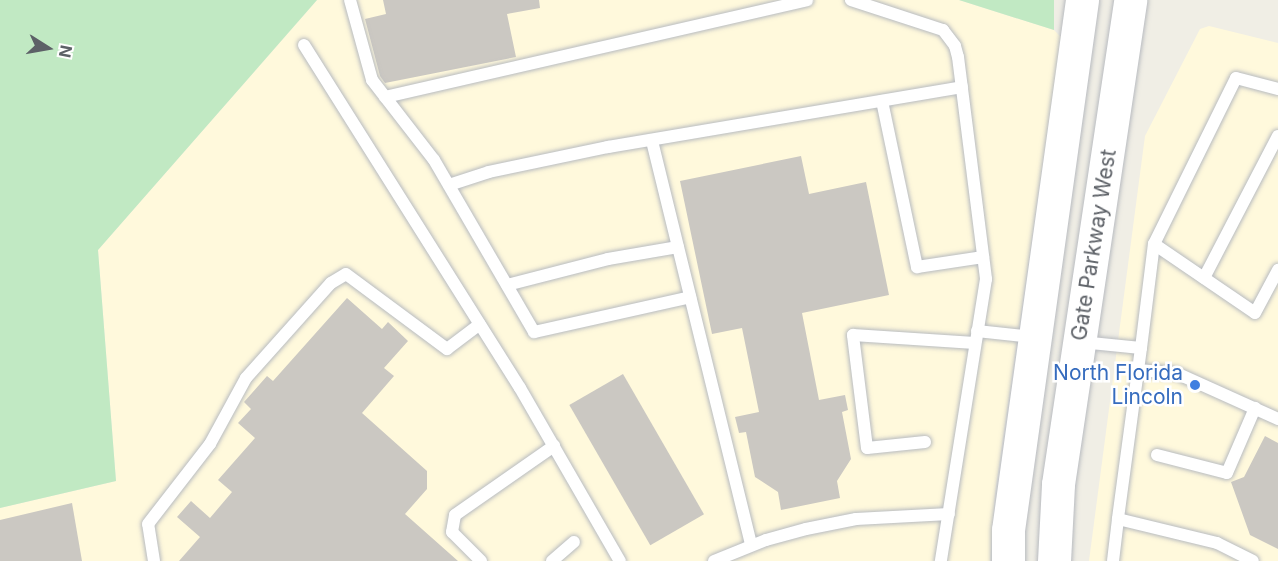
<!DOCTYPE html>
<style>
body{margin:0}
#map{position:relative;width:1278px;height:561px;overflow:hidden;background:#f0eee5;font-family:Inter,sans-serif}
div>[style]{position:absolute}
.commercial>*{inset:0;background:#fff9dc}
.green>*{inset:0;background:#c1e9c3}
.building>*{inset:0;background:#cbc8c2;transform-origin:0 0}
.roads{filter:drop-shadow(0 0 2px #b8bbc0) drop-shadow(0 0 2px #b8bbc0)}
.lane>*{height:12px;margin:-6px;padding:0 6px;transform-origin:6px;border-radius:6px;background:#fff}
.secondary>*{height:33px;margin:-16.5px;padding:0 16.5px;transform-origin:16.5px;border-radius:16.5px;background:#fff}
.dots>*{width:16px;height:16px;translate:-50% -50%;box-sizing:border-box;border:3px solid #fff;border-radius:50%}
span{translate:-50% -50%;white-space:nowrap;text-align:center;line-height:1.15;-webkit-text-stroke:5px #fff;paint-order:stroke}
.street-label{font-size:21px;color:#5d6167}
.shop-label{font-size:21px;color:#366cbe}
.right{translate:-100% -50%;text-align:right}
.north{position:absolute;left:18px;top:18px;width:60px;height:60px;-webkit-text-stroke:4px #fff;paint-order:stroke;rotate:101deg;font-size:16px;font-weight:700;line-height:24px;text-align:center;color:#5d6167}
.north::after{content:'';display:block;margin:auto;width:21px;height:27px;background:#5d6167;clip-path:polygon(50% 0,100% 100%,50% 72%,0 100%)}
</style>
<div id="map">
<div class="commercial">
<div style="clip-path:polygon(317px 0,959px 0,1054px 30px,1061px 37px,995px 493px,990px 561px,0 561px,0 508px,116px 481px,98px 250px)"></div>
<div style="clip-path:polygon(1209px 26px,1278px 43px,1278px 561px,1089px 561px,1145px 136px,1200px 29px)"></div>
</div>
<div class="green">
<div style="clip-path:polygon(0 0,317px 0,98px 250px,116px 481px,0 508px)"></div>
<div style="clip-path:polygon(959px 0,1054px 0,1054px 30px)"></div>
</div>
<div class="building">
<div style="clip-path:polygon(383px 0,539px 0,540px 8px,507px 14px,516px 57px,385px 83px,380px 76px,365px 19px,386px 14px)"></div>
<div style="clip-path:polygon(801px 156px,809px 194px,866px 182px,889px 295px,802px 313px,819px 400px,845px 395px,848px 410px,842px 412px,851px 459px,837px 481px,840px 498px,781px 510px,778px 492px,755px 477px,746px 432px,739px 433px,735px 417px,759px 412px,742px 328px,712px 334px,680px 181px)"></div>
<div style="clip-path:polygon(347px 298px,382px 329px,388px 322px,408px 341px,384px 368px,394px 376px,362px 413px,427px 471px,427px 489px,405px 514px,458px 561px,179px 561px,200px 537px,177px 517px,191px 501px,210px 518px,232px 492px,218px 480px,255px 438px,238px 423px,251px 409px,244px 402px,267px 376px,273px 381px)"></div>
<div style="left:623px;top:374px;width:162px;height:62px;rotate:60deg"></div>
<div style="clip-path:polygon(1265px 436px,1278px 443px,1278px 549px,1250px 535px,1231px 482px,1244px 477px)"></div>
<div style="clip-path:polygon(72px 503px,82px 561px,0 561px,0 520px)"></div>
</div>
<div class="roads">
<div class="lane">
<div style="left:350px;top:0;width:83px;rotate:74.6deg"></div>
<div style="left:372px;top:80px;width:101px;rotate:52.2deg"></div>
<div style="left:434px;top:160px;width:199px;rotate:59.8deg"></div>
<div style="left:534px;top:332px;width:160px;rotate:-12.6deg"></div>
<div style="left:851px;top:0;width:97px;rotate:18.1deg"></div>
<div style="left:943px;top:30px;width:20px;rotate:53deg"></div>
<div style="left:955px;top:46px;width:11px;rotate:75deg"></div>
<div style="left:958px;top:57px;width:224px;rotate:82.8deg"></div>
<div style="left:986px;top:279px;width:286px;rotate:99.1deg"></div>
<div style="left:304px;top:45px;width:405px;rotate:57.8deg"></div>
<div style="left:520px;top:388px;width:200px;rotate:60deg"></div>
<div style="left:385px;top:97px;width:433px;rotate:-12.9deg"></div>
<div style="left:882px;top:101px;width:170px;rotate:78.1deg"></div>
<div style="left:917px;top:267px;width:67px;rotate:-8.6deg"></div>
<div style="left:652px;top:141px;width:416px;rotate:76.2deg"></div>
<div style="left:449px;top:185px;width:42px;rotate:-18deg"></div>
<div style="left:489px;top:172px;width:122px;rotate:-11.9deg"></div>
<div style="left:608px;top:147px;width:359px;rotate:-9.6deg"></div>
<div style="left:1154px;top:244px;width:122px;rotate:34.3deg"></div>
<div style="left:1255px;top:313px;width:49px;rotate:-61.9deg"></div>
<div style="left:1204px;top:278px;width:160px;rotate:-62.5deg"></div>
<div style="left:507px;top:285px;width:104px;rotate:-14.4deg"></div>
<div style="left:608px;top:259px;width:71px;rotate:-9.7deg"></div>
<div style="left:977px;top:331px;width:56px;rotate:6.1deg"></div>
<div style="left:1081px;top:342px;width:60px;rotate:5.7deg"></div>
<div style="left:1141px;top:348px;width:105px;rotate:-82.9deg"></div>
<div style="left:1154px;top:244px;width:185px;rotate:-63.7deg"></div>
<div style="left:1236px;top:78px;width:43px;rotate:14.7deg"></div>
<div style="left:1141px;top:348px;width:173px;rotate:97.7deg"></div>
<div style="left:1118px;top:519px;width:102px;rotate:13.6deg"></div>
<div style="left:1217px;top:543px;width:40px;rotate:26.6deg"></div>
<div style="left:1138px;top:370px;width:38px;rotate:5deg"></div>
<div style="left:1176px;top:373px;width:112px;rotate:24.3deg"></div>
<div style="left:925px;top:442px;width:58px;rotate:174.1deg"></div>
<div style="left:867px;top:448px;width:114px;rotate:-97.1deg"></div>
<div style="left:853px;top:335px;width:122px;rotate:3.8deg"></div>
<div style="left:1157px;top:455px;width:72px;rotate:14.4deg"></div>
<div style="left:1227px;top:473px;width:71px;rotate:-66.7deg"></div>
<div style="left:154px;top:561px;width:37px;rotate:-99deg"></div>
<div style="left:148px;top:524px;width:101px;rotate:-52.2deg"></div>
<div style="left:210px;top:444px;width:75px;rotate:-61.4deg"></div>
<div style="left:246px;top:378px;width:127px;rotate:-48.2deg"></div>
<div style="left:331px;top:283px;width:17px;rotate:-31deg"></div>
<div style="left:346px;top:274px;width:126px;rotate:36.6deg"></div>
<div style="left:447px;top:349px;width:41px;rotate:-37.1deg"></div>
<div style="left:481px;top:561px;width:41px;rotate:-135deg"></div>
<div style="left:452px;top:532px;width:17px;rotate:-80deg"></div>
<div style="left:455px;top:515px;width:121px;rotate:-34.9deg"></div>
<div style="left:552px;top:561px;width:29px;rotate:-41deg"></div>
<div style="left:714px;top:561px;width:56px;rotate:-22deg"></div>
<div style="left:766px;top:540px;width:41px;rotate:-15.4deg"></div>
<div style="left:806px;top:529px;width:51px;rotate:-11.3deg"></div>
<div style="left:856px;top:519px;width:93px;rotate:-3.1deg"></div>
<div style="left:1113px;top:561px;width:42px;rotate:-83.2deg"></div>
</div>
<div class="secondary">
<div style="left:1008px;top:561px;width:31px;rotate:-90deg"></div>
<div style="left:1008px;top:530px;width:535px;rotate:-82.05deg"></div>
<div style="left:1054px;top:561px;width:77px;rotate:-87deg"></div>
<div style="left:1058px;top:484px;width:489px;rotate:-81.5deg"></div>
</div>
</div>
<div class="dots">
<div style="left:1195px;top:385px;background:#3f7fe0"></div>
</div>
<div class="street-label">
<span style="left:1094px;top:245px;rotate:-81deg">Gate Parkway West</span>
</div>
<div class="shop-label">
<span class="right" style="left:1183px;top:385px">North Florida<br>Lincoln</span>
</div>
<div class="north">N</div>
</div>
